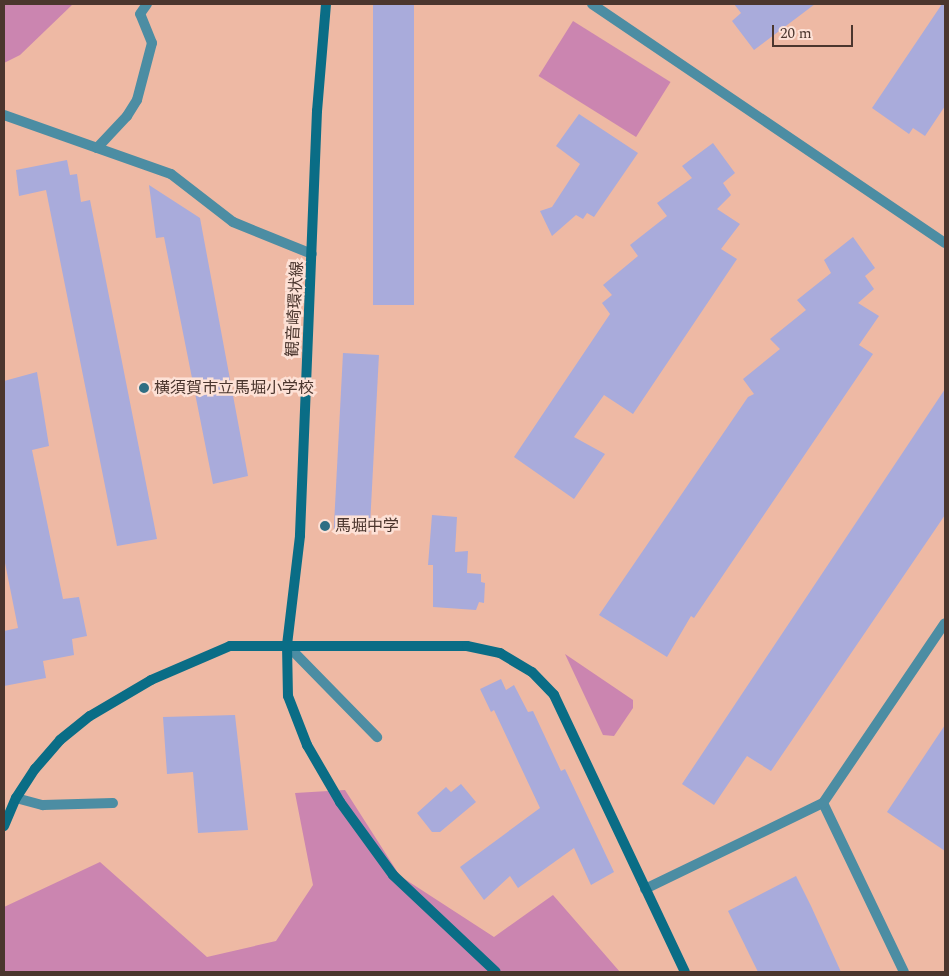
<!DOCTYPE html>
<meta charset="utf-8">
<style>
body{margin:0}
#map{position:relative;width:949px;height:976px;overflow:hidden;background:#eeb9a4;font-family:Spectral,"Noto Sans JP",serif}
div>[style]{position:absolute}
.green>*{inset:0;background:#cb85b0;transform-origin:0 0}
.building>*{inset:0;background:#a9abdb;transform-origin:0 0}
.lane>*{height:10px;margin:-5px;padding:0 5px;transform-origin:5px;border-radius:5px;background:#4c8da3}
.street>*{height:10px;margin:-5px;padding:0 5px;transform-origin:5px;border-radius:5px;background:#4c8da3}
.secondary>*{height:10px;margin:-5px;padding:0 5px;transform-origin:5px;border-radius:5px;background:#0a6d86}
.dots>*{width:14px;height:14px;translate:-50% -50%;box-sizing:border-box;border:2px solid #fde1d6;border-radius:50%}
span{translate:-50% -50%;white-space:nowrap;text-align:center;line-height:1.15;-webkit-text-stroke:5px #fde1d6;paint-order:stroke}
.street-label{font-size:16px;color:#4b362e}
.poi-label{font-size:16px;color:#4b362e}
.left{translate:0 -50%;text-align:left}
.frame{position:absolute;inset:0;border:5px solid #4b362e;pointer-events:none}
.scale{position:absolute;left:772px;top:25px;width:81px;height:22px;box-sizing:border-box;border:2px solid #4b362e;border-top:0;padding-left:6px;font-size:15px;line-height:18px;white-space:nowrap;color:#4b362e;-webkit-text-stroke:4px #fde1d6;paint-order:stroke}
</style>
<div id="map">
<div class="green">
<div style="clip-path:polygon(4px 4px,73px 4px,20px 55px,4px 63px)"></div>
<div style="left:573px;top:21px;width:115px;height:65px;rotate:32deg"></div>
<div style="clip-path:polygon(565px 654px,633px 700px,633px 708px,614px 736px,603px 735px)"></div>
<div style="clip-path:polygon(345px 790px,400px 876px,494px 937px,553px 895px,620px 972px,4px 972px,4px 907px,100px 862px,207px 957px,276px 941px,313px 885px,295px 793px)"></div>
</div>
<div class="building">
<div style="left:373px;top:4px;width:41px;height:301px"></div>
<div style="clip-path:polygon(734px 4px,815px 4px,754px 50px,732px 21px,741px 13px)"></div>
<div style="clip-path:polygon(942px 4px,945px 4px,945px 106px,925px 136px,913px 128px,909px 134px,872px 108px)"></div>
<div style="clip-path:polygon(579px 114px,638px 153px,594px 217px,587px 213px,583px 219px,576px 215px,552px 236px,540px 211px,552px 207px,580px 164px,556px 146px)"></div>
<div style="clip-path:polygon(713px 143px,735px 173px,723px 183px,731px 195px,717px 209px,740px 224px,721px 249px,737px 259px,633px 414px,604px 395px,574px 437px,605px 454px,574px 499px,514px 457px,610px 314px,602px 303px,612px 295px,603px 285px,638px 256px,630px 245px,667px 216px,657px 203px,692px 178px,682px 166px)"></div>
<div style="clip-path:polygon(67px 160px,70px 175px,77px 174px,81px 202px,90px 200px,157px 539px,117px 546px,46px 190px,19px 196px,16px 170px)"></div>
<div style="clip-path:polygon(149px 185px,200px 218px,248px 476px,213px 484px,164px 237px,156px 238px)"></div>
<div style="clip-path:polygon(853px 237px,875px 268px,865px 276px,874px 289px,858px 303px,879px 316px,859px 345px,873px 354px,694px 618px,691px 616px,667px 657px,599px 615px,748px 397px,754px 394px,743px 379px,780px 349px,770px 339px,806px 310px,797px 300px,831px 273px,824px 260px)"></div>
<div style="left:343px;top:353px;width:36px;height:177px;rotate:3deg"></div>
<div style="clip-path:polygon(37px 372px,49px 446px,32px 450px,63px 599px,79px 597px,87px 636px,72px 639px,74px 655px,43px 661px,46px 678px,4px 686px,4px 631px,18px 628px,4px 558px,4px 381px)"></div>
<div style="clip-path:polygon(945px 389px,945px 515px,771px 771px,747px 756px,714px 805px,682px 784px)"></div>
<div style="clip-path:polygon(432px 515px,457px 517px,455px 552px,468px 551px,467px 573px,481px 574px,481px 582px,485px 583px,484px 603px,479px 602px,476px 610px,433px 607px,433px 565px,428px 565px)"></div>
<div style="clip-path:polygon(501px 679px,506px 690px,514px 685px,528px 712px,533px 711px,561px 771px,565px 769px,614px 872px,591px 885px,574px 848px,518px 888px,510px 876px,484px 900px,460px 867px,540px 808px,494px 710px,491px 712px,480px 689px)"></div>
<div style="clip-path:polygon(235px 715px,248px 830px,198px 833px,193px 772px,167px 774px,163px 717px)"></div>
<div style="clip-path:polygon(945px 725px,945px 851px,887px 812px)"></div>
<div style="clip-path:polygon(461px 784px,476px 802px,440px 832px,432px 832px,417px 813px,446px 787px,451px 792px)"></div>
<div style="clip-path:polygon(796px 876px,811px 906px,841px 972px,758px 972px,728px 911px)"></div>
</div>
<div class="lane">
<div style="left:287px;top:645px;width:129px;rotate:45.6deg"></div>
<div style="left:16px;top:798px;width:28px;rotate:15deg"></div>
<div style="left:43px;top:805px;width:70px;rotate:-1.6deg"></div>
</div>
<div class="street">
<div style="left:592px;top:4px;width:426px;rotate:34.1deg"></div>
<div style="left:4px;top:115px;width:177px;rotate:19.5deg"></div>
<div style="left:171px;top:174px;width:78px;rotate:37.7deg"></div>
<div style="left:233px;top:222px;width:85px;rotate:22.1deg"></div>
<div style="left:97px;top:148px;width:44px;rotate:-46.8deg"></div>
<div style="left:127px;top:116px;width:19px;rotate:-58deg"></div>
<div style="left:137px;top:100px;width:59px;rotate:-75.3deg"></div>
<div style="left:152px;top:43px;width:31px;rotate:-112deg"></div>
<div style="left:140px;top:14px;width:12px;rotate:-55deg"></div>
<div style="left:823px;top:803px;width:187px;rotate:64.4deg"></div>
<div style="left:645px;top:889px;width:198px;rotate:-25.8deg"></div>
<div style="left:823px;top:803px;width:217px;rotate:-55.9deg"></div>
</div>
<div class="secondary">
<div style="left:326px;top:4px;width:107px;rotate:94.8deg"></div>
<div style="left:317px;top:111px;width:425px;rotate:92.3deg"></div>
<div style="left:300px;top:536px;width:110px;rotate:96.8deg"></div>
<div style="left:287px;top:645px;width:51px;rotate:88.9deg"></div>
<div style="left:288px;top:696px;width:53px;rotate:68.8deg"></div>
<div style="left:307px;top:745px;width:66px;rotate:59.9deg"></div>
<div style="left:340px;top:802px;width:90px;rotate:54deg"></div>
<div style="left:393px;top:875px;width:141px;rotate:43.3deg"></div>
<div style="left:4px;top:826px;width:30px;rotate:-67deg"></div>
<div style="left:16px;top:798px;width:35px;rotate:-57deg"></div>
<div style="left:35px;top:769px;width:38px;rotate:-49deg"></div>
<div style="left:60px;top:740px;width:38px;rotate:-39deg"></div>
<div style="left:90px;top:716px;width:71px;rotate:-30.5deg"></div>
<div style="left:151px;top:680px;width:86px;rotate:-23.3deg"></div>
<div style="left:230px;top:646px;width:237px"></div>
<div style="left:467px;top:646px;width:34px;rotate:12deg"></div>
<div style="left:500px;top:653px;width:37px;rotate:31deg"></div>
<div style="left:532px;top:672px;width:32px;rotate:46deg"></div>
<div style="left:554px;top:695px;width:306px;rotate:64.7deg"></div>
</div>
<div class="dots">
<div style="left:144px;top:388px;background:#2f6e83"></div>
<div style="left:325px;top:526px;background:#2f6e83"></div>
</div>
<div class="street-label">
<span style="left:295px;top:309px;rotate:-87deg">観音崎環状線</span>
</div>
<div class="poi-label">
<span class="left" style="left:154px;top:388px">横須賀市立馬堀小学校</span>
<span class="left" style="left:335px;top:526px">馬堀中学</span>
</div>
<div class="frame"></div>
<div class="scale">20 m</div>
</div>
